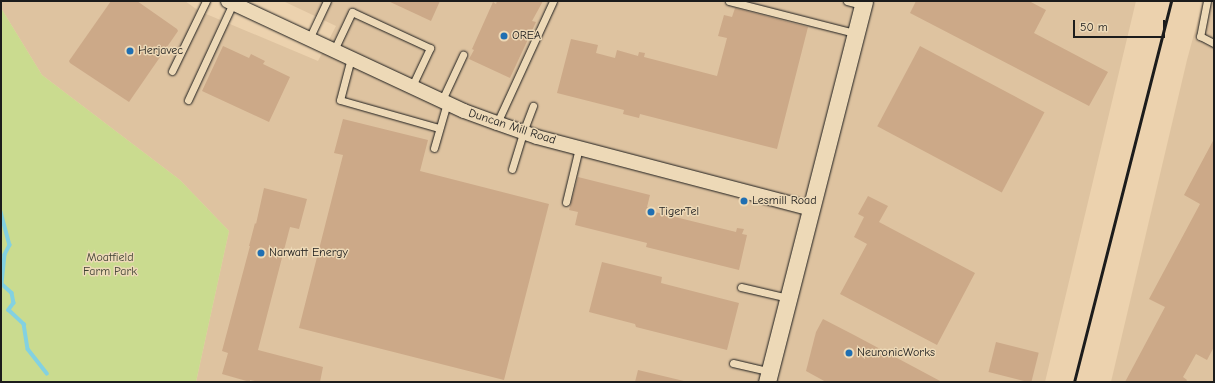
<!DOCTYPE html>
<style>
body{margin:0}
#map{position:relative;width:1215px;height:383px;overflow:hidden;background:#ecd2ae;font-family:"Comic Neue",sans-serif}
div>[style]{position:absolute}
.built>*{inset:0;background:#dec3a0}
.green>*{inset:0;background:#cadb8f}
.stream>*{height:3.5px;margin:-1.75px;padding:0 1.75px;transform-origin:1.75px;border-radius:1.75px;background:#83d1e1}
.building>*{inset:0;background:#cca988;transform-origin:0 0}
.roads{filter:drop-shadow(0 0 1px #1c1c1c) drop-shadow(0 0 1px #1c1c1c)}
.service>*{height:7px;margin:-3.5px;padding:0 3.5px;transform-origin:3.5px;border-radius:3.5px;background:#edd9b7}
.minor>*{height:14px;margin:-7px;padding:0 7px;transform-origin:7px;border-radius:7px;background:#edd9b7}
.tertiary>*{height:17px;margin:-8.5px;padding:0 8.5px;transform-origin:8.5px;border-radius:8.5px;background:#edd9b7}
.rail>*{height:3px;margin:-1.5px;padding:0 1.5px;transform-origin:1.5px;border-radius:1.5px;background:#1c1c1c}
.dots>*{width:11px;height:11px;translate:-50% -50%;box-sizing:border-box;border:2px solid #edd9b7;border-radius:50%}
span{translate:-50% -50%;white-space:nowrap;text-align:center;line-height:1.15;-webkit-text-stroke:3px #edd9b7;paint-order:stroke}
.poi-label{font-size:12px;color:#1c1c1c}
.left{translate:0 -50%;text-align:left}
.street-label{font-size:12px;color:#1c1c1c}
.park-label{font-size:12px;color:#3f4233}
.frame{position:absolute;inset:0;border:2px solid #1c1c1c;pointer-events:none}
.scale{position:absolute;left:1073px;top:20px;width:92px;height:18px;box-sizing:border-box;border:2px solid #1c1c1c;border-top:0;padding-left:5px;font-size:12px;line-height:14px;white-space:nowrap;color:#1c1c1c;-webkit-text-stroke:3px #edd9b7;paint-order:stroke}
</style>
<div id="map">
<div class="built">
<div style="clip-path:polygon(1px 1px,185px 1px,199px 11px,318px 61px,336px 26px,283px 1px,1136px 1px,1045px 382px,196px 382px,229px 231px,180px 180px,42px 75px,1px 8px)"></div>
<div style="clip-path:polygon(1203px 1px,1214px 1px,1214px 382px,1111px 382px,1187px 60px)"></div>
</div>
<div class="green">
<div style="clip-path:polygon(1px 8px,42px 75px,180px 180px,229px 231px,196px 382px,1px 382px)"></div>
</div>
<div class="stream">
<div style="left:1px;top:212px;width:34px;rotate:75deg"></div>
<div style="left:10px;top:245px;width:11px;rotate:117deg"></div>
<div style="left:5px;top:255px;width:29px;rotate:96deg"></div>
<div style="left:2px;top:284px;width:13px;rotate:42deg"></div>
<div style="left:12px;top:293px;width:10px;rotate:79deg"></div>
<div style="left:14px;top:303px;width:9px;rotate:126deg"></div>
<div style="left:9px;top:310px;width:21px;rotate:43deg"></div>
<div style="left:24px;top:324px;width:25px;rotate:81deg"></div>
<div style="left:28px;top:349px;width:31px;rotate:52deg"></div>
</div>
<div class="building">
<div style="clip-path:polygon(111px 1px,137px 1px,177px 29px,178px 31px,129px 102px,70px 63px,69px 61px)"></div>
<div style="clip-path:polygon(388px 1px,440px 1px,431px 21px)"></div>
<div style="clip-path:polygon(497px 1px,543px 1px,532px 21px,536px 22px,510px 78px,469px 59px,474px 50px,472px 49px,493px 2px,496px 4px)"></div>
<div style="clip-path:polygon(916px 1px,1029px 1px,1046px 10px,1034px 33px,1108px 72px,1089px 106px,910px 13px)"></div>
<div style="clip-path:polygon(735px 8px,808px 27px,777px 149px,640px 114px,639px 118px,623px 114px,624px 110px,557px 93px,571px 39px,598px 45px,596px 53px,615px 58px,617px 50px,638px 56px,639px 52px,645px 53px,644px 57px,717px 76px,727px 38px,718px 36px,724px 15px,732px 17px)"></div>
<div style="clip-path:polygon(223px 46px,249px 58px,251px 54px,265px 61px,263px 64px,290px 77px,269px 122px,202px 91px)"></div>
<div style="left:920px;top:46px;width:141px;height:91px;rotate:28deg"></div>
<div style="clip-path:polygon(343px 119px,428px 140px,420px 171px,549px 204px,504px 380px,299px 328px,343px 155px,334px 153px)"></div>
<div style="clip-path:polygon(1214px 139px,1214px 347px,1207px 360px,1196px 354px,1183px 377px,1187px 380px,1186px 382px,1125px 382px,1165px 307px,1149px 299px,1200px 204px,1184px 195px)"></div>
<div style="clip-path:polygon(578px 177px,650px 195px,647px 207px,655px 209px,655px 212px,736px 232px,737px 228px,744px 229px,742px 234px,747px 235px,739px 270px,646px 247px,647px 243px,575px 225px,578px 212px,569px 210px)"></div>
<div style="clip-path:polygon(264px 188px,307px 199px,299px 229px,290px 227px,258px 350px,323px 367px,320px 382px,259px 382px,250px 380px,250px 382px,222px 374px,228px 353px,222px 351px,250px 246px,249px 246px,255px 223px,256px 224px)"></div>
<div style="clip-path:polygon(868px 196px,888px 206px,879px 222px,975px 273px,937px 345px,840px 294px,867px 244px,854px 237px,864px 217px,858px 214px)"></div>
<div style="clip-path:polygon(602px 262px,662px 277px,661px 283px,739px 303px,727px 350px,636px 327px,635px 324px,589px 312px)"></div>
<div style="clip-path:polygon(823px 319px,854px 335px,942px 382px,826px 382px,806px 371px,816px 332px)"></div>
<div style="left:996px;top:342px;width:44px;height:31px;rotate:14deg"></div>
<div style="clip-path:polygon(638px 370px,684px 381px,683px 382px,635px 382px)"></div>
</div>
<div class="roads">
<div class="service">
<div style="left:729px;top:1px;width:130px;rotate:14.3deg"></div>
<div style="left:847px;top:1px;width:16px;rotate:15deg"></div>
<div style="left:1207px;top:1px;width:36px;rotate:101deg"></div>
<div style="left:1200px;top:36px;width:16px;rotate:27deg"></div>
<div style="left:309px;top:39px;width:42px;rotate:-64.7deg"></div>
<div style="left:334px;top:50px;width:42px;rotate:-64.7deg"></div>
<div style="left:352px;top:12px;width:86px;rotate:24.8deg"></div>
<div style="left:430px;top:48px;width:42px;rotate:115.3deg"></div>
<div style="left:351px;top:58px;width:43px;rotate:104.7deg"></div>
<div style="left:340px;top:100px;width:103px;rotate:15.8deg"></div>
<div style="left:172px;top:71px;width:78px;rotate:-64.1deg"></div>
<div style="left:188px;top:100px;width:107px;rotate:-65.1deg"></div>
<div style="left:442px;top:100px;width:50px;rotate:-65deg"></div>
<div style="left:497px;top:123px;width:134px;rotate:-65.3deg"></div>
<div style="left:434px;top:148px;width:47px;rotate:-73.9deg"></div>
<div style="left:512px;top:169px;width:39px;rotate:-73deg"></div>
<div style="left:523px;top:132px;width:28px;rotate:-69deg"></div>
<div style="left:566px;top:202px;width:56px;rotate:-76.5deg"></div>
<div style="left:741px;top:287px;width:48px;rotate:13.2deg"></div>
<div style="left:733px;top:363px;width:37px;rotate:13deg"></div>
</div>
<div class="minor">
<div style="left:228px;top:1px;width:260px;rotate:25deg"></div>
<div style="left:464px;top:111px;width:35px;rotate:20deg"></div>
<div style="left:497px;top:123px;width:42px;rotate:19.3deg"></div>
<div style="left:537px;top:137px;width:283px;rotate:14.7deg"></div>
</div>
<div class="tertiary">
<div style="left:767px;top:382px;width:393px;rotate:-75.7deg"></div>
</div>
</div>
<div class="rail">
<div style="left:1074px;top:382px;width:393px;rotate:-75.7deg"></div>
</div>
<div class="dots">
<div style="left:504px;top:36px;background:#1f6fb2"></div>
<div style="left:130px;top:51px;background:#1f6fb2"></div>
<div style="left:744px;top:201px;background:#1f6fb2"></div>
<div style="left:651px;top:212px;background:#1f6fb2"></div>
<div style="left:261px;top:253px;background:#1f6fb2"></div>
<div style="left:849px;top:353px;background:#1f6fb2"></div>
</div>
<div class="poi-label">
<span class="left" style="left:512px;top:36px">OREA</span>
<span class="left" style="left:138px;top:51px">Herjavec</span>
<span class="left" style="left:752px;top:201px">Lesmill Road</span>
<span class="left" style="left:659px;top:212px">TigerTel</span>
<span class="left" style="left:269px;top:253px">Narwatt Energy</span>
<span class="left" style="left:857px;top:353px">NeuronicWorks</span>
</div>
<div class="street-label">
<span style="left:512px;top:127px;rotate:18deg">Duncan Mill Road</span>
</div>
<div class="park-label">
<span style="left:110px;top:265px">Moatfield<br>Farm Park</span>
</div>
<div class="frame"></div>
<div class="scale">50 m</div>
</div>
